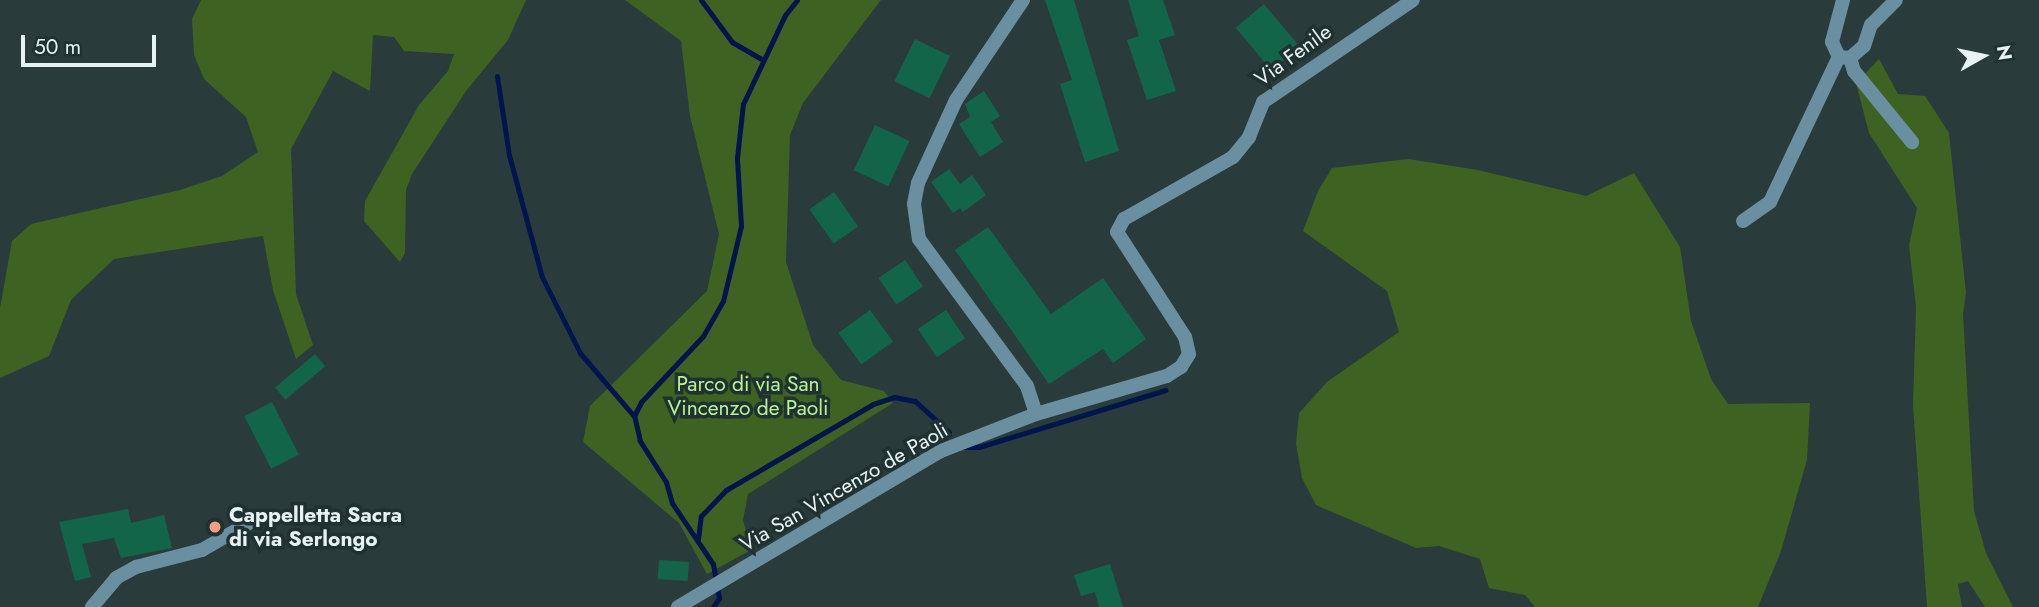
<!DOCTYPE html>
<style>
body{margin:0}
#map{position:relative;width:2039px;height:607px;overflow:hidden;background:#2a3b3c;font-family:Jost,sans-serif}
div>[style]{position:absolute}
.green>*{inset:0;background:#3e6221}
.stream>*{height:5px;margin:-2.5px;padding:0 2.5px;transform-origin:2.5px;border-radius:2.5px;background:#00144d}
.building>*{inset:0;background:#13654a;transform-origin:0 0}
.minor>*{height:14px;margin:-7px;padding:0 7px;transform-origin:7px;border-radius:7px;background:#6a8fa1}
.dots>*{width:19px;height:19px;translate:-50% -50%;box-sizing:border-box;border:4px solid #203131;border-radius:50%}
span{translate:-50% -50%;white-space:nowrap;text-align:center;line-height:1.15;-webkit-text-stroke:7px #203131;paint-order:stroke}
.street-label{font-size:21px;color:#e7f2f2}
.park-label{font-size:21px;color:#b9f291}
.poi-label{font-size:21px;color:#e7f2f2;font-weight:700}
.left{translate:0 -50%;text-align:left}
.north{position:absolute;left:1948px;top:21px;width:70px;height:70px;-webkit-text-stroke:5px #203131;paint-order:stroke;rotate:81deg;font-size:19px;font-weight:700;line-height:28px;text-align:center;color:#e7f2f2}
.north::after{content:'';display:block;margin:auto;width:24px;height:32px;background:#e7f2f2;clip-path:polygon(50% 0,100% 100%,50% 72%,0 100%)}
.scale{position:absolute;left:21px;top:35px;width:135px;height:32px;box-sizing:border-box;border:4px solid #e7f2f2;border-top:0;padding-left:9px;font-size:21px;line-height:24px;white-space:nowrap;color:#e7f2f2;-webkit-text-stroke:5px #203131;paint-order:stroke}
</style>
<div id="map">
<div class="green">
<div style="clip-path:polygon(201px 0,526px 0,508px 40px,466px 91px,412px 174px,406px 190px,405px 253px,400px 262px,364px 221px,365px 201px,419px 105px,448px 71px,454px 54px,404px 51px,394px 37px,373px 35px,370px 91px,333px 71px,291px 149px,296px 294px,313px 345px,296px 359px,273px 290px,263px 236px,114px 259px,71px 300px,49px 356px,0 378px,0 308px,12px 241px,31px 224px,180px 190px,222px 176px,258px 152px,246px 117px,204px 79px,194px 55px,192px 19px)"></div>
<div style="clip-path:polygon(625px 0,881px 0,803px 103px,790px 135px,786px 262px,813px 345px,841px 380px,884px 391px,893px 403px,748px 494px,743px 520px,751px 550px,707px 574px,679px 523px,583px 442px,590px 406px,707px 291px,719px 234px,690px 116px,681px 41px)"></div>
<div style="clip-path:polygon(1879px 59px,1898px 94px,1925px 96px,1949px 133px,1966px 293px,1963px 314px,1974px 511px,1986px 553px,2013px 607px,1985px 607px,1968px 581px,1958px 584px,1962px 607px,1927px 607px,1913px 405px,1916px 307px,1909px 245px,1917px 208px,1869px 133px,1856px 83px)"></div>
<div style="clip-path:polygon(1408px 159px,1478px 170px,1586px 196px,1634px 173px,1680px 247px,1691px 321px,1711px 379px,1728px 404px,1810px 403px,1807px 460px,1781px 551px,1758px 607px,1535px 607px,1525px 595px,1489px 588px,1480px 559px,1439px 546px,1416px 548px,1316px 505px,1302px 478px,1296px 444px,1299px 413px,1328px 381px,1399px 332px,1387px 291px,1303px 231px,1318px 191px,1332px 168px)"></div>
</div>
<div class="stream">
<div style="left:701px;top:0;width:52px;rotate:53.6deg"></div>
<div style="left:732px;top:42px;width:34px;rotate:30deg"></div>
<div style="left:497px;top:76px;width:80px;rotate:81.4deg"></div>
<div style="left:509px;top:155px;width:126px;rotate:74.9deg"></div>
<div style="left:542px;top:277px;width:85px;rotate:63.4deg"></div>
<div style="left:580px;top:353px;width:83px;rotate:49.4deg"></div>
<div style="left:964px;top:447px;width:15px"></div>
<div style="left:979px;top:447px;width:195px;rotate:-17deg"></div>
<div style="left:698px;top:539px;width:23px;rotate:-83deg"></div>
<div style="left:701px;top:516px;width:36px;rotate:-46deg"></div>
<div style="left:726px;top:490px;width:170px;rotate:-30.3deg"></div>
<div style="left:873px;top:404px;width:22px;rotate:-18deg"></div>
<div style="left:894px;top:397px;width:21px;rotate:11deg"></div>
<div style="left:915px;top:401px;width:46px;rotate:42.4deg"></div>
<div style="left:713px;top:607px;width:11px;rotate:-56deg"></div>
<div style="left:719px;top:598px;width:35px;rotate:-100deg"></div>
<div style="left:713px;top:564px;width:73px;rotate:-123.9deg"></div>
<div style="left:672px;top:503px;width:22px;rotate:-106deg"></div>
<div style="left:666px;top:482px;width:49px;rotate:-122.4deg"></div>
<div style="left:640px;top:441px;width:26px;rotate:-103deg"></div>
<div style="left:634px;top:416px;width:16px;rotate:-63deg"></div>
<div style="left:641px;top:402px;width:91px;rotate:-46.8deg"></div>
<div style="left:703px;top:336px;width:40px;rotate:-60.3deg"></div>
<div style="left:723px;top:301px;width:77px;rotate:-76.5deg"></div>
<div style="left:741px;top:226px;width:68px;rotate:-93.4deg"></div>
<div style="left:737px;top:158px;width:54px;rotate:-83.7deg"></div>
<div style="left:743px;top:104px;width:98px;rotate:-64.7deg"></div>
<div style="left:785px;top:15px;width:19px;rotate:-51deg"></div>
</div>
<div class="building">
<div style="clip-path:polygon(1045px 0,1074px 0,1119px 151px,1085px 162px,1060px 84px,1072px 80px)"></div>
<div style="clip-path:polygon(1128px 0,1163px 0,1175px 35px,1159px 40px,1176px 91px,1147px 100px,1127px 40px,1139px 36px)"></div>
<div style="left:1264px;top:4px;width:56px;height:37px;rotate:50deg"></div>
<div style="left:915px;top:39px;width:39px;height:47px;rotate:26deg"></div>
<div style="clip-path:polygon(984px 91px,1000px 116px,991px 122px,1003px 142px,980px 157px,959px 124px,970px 117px,965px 104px)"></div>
<div style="left:875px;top:125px;width:38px;height:50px;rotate:25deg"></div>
<div style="clip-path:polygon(949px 169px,960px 184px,972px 175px,986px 195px,963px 212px,960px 208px,953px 213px,931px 182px)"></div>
<div style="left:834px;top:192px;width:42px;height:30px;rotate:55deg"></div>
<div style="clip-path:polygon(988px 227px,1051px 314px,1103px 278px,1146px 339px,1113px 363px,1103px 349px,1049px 384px,955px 250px)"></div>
<div style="left:905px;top:260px;width:32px;height:32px;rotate:56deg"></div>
<div style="left:870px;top:310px;width:39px;height:39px;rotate:54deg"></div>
<div style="left:946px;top:310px;width:34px;height:34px;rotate:56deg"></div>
<div style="left:315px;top:354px;width:16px;height:52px;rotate:50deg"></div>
<div style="left:272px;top:402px;width:59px;height:31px;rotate:63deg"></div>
<div style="clip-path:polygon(128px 509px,131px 523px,164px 515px,172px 548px,121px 558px,114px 538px,82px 544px,91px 577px,75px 581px,59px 522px)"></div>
<div style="left:659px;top:560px;width:30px;height:19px;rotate:4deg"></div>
<div style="clip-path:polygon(1110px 564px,1123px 607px,1099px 607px,1095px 592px,1081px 596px,1074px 575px)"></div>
</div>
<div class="minor">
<div style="left:1023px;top:0;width:120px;rotate:123.8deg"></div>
<div style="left:956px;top:100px;width:91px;rotate:114.6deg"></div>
<div style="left:918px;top:183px;width:21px;rotate:101deg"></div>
<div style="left:914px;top:204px;width:35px;rotate:82deg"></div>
<div style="left:919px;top:239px;width:182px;rotate:53.7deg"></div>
<div style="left:1027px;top:386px;width:29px;rotate:72deg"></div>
<div style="left:1843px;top:0;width:43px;rotate:104.7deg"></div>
<div style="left:1832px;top:42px;width:17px;rotate:65deg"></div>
<div style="left:1839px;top:57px;width:11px;rotate:5deg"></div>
<div style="left:1850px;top:58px;width:18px;rotate:-41deg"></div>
<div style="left:1864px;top:46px;width:22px;rotate:-72deg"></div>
<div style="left:1871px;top:25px;width:35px;rotate:-45deg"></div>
<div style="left:1850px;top:58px;width:14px;rotate:73deg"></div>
<div style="left:1854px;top:71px;width:92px;rotate:50.8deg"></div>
<div style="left:1743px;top:221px;width:33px;rotate:-35deg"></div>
<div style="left:1770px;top:202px;width:161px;rotate:-64.6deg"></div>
<div style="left:92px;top:607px;width:38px;rotate:-50deg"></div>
<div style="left:116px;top:578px;width:23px;rotate:-29deg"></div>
<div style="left:136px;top:567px;width:68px;rotate:-14.4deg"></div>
<div style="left:202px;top:550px;width:62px;rotate:-29.9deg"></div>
<div style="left:678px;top:607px;width:306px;rotate:-30.7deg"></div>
<div style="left:941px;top:451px;width:102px;rotate:-21.3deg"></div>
<div style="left:1036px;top:414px;width:136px;rotate:-16.2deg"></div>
<div style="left:1167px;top:376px;width:17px;rotate:-33deg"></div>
<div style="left:1181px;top:367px;width:15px;rotate:-58deg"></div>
<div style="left:1189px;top:354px;width:17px;rotate:-103deg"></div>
<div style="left:1185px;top:337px;width:125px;rotate:-122.9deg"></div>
<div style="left:1117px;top:232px;width:15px;rotate:-62deg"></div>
<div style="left:1124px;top:219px;width:125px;rotate:-29.6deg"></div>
<div style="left:1233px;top:157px;width:26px;rotate:-51deg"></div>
<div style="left:1249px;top:137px;width:38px;rotate:-68deg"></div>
<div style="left:1263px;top:102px;width:181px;rotate:-34.2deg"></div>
</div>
<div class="dots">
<div style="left:215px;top:527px;background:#f49e86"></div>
</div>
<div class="street-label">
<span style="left:1293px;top:55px;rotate:-36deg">Via Fenile</span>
<span style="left:844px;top:487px;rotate:-30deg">Via San Vincenzo de Paoli</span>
</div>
<div class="park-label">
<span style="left:748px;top:396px">Parco di via San<br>Vincenzo de Paoli</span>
</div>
<div class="poi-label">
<span class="left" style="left:229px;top:527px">Cappelletta Sacra<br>di via Serlongo</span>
</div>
<div class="north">N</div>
<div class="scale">50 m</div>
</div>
